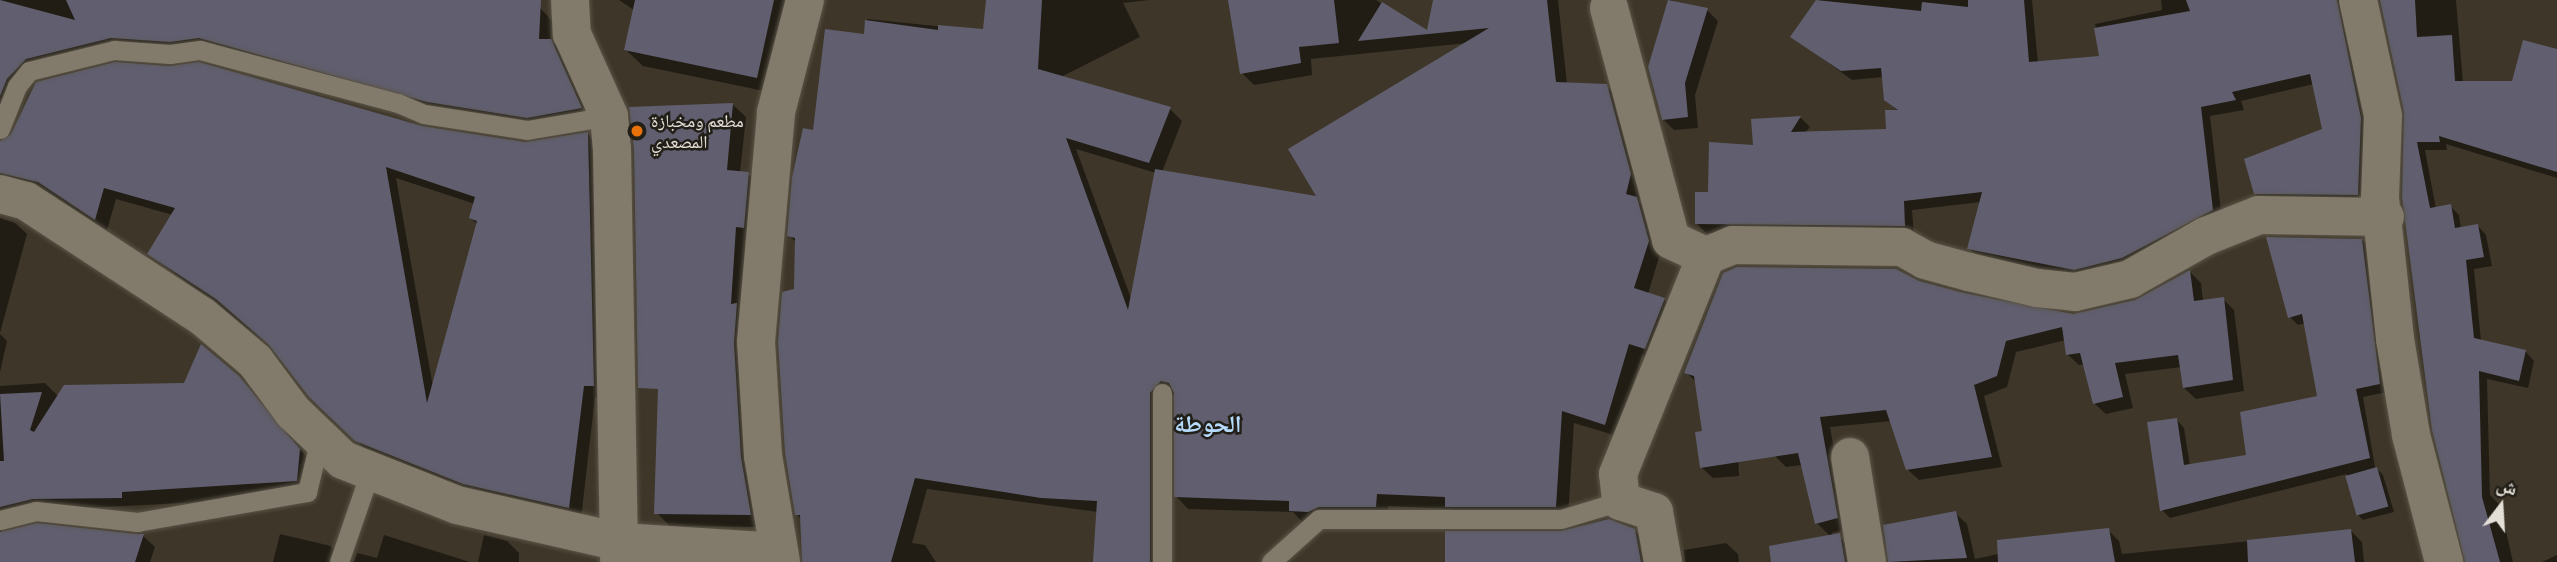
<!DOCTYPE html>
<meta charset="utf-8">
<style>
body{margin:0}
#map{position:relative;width:2557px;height:562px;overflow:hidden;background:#3e3729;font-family:Commissioner,"Noto Naskh Arabic",sans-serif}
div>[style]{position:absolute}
.shadow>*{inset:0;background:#0007}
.building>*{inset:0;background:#615f6f;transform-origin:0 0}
.roads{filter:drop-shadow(0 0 2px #5a5448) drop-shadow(0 0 2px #5a5448)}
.service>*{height:19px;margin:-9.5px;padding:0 9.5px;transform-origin:9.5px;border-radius:9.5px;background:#827a6a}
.minor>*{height:38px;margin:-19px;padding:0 19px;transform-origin:19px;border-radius:19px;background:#827a6a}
.secondary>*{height:38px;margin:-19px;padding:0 19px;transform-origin:19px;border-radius:19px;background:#827a6a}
.dots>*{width:19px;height:19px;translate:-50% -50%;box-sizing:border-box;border:4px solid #221f18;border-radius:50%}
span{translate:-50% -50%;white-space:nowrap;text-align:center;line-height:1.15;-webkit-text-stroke:5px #221f18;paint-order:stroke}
.poi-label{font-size:18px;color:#e3ded6}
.left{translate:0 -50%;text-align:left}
.district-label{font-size:24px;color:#b5dafb;font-weight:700}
.north{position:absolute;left:2466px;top:471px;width:70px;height:70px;-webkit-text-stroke:5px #221f18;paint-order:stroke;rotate:17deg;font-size:19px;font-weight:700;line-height:28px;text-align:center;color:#e3ded6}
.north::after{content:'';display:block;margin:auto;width:24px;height:32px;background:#e3ded6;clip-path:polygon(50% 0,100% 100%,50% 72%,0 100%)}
</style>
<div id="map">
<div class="shadow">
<div style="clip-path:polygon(0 0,533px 0,552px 21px,551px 41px,562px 53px,592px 120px,540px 129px,441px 113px,216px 49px,127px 49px,32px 74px,17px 94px,0 140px)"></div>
<div style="clip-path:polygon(619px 0,793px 0,774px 93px,643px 66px,626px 50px,634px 10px)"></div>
<div style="clip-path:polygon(evenodd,987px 0,1149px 0,1123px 3px,1140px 37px,1061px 77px,1170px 109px,1182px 121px,1162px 172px,1319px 198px,1467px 43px,1311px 59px,1312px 75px,1254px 85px,1242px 73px,1230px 0,1376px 0,1428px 32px,1435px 0,1558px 0,1567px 84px,1606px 86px,1618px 98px,1642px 187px,1639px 202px,1649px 212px,1660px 254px,1648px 294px,1664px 300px,1677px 312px,1657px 360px,1642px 355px,1617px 436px,1574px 423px,1568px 518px,1459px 518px,1450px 509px,1388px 506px,1388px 518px,1303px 523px,1293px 512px,1188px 509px,1176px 496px,1176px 394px,1169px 394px,1161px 562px,1095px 562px,1098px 512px,927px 489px,912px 543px,925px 545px,936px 562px,803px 562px,802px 520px,797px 514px,797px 243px,789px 235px,814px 132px,865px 36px,867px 19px,985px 31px,987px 0,1076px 149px,1156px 173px,1132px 301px,1076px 149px)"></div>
<div style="clip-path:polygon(1670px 0,1707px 10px,1718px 21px,1695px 95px,1698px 128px,1674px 130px,1663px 119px,1649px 67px)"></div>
<div style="clip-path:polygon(1818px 0,2032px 0,2038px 63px,2102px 58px,2095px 24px,2162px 10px,2161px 0,2351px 0,2370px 129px,2367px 204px,2265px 203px,2255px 193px,2325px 130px,2314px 84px,2241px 101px,2244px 110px,2210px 116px,2222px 219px,2084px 279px,1979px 258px,1969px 248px,1981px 202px,1912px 210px,1914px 235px,1706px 233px,1696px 223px,1709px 194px,1755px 147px,1753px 121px,1801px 118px,1810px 127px,1805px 133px,1888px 131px,1898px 111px,1885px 99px,1884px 77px,1852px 80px,1793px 37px)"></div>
<div style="clip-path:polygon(2386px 0,2456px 0,2463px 83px,2514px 83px,2557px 51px,2557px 178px,2446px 144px,2447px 150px,2425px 150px,2436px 209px,2450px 206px,2459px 215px,2461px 229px,2478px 226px,2486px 235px,2492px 266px,2474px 269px,2481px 341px,2526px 352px,2534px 361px,2528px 388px,2487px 379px,2490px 495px,2500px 505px,2513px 562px,2467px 562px,2434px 430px,2404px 197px,2406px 112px)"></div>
<div style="clip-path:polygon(733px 105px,746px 117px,740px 173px,748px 174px,761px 187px,763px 527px,670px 526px,657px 513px)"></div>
<div style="clip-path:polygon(evenodd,422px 128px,526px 144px,588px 134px,600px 146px,605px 397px,595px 397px,581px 519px,477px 495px,369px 453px,311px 396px,275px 349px,149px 254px,173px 215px,116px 199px,107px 230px,51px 194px,8px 184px,0 188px,0 142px,422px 128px,396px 178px,475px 204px,471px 218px,478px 225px,433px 387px,396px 178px)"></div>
<div style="clip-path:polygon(0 218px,15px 223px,27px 234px,0 333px)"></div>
<div style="clip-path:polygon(2362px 240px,2370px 248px,2387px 392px,2363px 397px,2375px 467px,2383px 475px,2394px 512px,2363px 520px,2357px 514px,2347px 474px,2170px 518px,2162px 510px,2176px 419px,2184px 428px,2190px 466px,2248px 457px,2319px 398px,2306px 323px,2298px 325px,2290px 317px)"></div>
<div style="clip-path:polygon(1737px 269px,1896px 271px,1918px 283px,1964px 295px,2073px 316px,2136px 302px,2190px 272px,2201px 283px,2203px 301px,2223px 299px,2234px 310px,2244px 391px,2196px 399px,2184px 388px,2182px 367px,2125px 374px,2133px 408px,2106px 414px,2094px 403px,2085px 364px,2079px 365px,2067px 354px,2066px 340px,2016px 352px,2007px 387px,1984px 396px,2002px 467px,1919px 480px,1907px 469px,1892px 421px,1830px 427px,1848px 529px,1831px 533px,1851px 546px,1854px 562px,1796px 562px,1792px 543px,1830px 536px,1817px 523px,1802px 465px,1786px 467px,1775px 456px,1754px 348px,1735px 350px,1739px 476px,1713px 478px,1701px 467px,1697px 433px,1704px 432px,1697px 383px,1686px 372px,1724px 274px)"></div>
<div style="clip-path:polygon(0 334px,7px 341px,0 372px)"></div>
<div style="clip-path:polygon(45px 383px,59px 397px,251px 390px,311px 462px,312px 479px,281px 498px,46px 510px,8px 520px,0 533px,143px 536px,155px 547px,150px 562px,0 562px,0 386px)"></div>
<div style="clip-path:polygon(1955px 513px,1967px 524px,1975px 559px,2108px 530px,2119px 541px,2122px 554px,2351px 531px,2362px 542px,2364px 562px,1890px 562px)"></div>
<div style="clip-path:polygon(1634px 530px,1646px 542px,1651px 562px,1447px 562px)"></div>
<div style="clip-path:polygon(280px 534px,331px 546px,342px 562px,273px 562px)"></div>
<div style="clip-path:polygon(384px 535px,470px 562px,354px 562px,357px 553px,377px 558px)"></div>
<div style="clip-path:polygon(484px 535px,507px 541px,519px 553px,519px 562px,478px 562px)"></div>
<div style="clip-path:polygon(1726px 543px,1738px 554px,1739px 562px,1685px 562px,1684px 550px)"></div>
<div style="clip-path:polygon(2557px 555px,2557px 562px,2542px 562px)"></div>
</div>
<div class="building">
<div style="clip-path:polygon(0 0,75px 20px,66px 0,541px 0,539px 39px,551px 39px,582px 108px,527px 118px,427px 102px,199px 38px,170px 42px,111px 38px,26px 59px,7px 79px,0 96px)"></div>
<div style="clip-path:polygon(635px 0,774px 0,757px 78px,624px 50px)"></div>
<div style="clip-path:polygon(986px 0,1042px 0,1038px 69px,1171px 107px,1149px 163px,1066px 138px,1128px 310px,1155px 169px,1316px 196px,1288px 149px,1489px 28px,1358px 41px,1382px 2px,1427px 30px,1433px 0,1547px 0,1556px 82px,1607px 84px,1631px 174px,1626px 194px,1637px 197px,1649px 241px,1634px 288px,1665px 298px,1645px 349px,1629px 344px,1605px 425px,1562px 411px,1556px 507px,1445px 507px,1445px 497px,1377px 494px,1376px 507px,1319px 507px,1308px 512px,1289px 511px,1289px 501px,1174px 497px,1174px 393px,1169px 383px,1161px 381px,1150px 393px,1150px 562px,1093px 562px,1097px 501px,1041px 498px,915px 478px,891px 562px,802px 562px,800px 515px,795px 515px,785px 453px,778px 342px,782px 292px,794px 289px,795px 238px,787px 236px,792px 177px,803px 128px,813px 130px,825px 29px,864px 34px,865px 20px,938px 30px,938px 25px,983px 29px)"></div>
<div style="clip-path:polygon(1228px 0,1334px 0,1339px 43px,1299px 47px,1301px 63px,1240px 74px)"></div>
<div style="clip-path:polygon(1668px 0,1708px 8px,1685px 83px,1688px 117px,1662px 120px,1648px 67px)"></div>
<div style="clip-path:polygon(1816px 0,1921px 11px,1922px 2px,1968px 7px,1968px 0,2024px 0,2029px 62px,2099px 56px,2094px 28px,2190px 11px,2186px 0,2337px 0,2361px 118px,2358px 195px,2254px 194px,2244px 159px,2322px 129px,2310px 74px,2232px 92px,2236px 100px,2201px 107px,2213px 210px,2122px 258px,2074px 270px,1967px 249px,1982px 192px,1904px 201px,1905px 226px,1695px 224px,1695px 192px,1708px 192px,1709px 142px,1753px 145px,1751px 119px,1801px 116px,1791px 132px,1886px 129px,1885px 110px,1898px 110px,1884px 100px,1881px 68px,1841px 71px,1790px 37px)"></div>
<div style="clip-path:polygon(2380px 0,2415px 0,2417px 37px,2452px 35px,2455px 81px,2512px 81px,2523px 40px,2557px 49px,2557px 172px,2439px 136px,2440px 142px,2417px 142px,2430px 208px,2451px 204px,2455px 228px,2478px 224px,2484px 257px,2466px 260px,2474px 338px,2526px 350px,2519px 381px,2479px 371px,2482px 497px,2500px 562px,2465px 562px,2432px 430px,2402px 197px,2404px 112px)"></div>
<div style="clip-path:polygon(evenodd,115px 62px,169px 66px,199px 62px,422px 126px,525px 142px,588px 132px,594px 386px,584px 386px,569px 508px,463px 484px,355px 441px,309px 397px,269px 345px,216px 299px,147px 254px,175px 208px,104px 188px,95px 220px,38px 182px,0 173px,0 141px,11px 134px,36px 82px,115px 62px,386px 167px,475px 197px,469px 218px,477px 221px,427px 403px,386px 167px)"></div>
<div style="clip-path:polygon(733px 103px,727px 170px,749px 172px,744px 228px,736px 227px,731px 304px,737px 303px,734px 343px,741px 457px,751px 515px,654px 514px,658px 389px,638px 388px,634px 150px,629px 107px)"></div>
<div style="clip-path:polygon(2266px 237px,2362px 239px,2380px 384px,2356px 389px,2370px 458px,2160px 511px,2147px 422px,2177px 418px,2184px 465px,2246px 455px,2240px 412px,2317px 396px,2302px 314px,2288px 318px)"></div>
<div style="clip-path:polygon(1737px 267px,1896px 269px,1919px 281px,1964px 293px,2073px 314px,2135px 300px,2190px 270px,2194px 301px,2224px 297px,2233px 380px,2183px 388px,2178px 355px,2115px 363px,2123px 397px,2093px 404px,2080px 353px,2066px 355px,2062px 327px,2006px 341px,1997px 376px,1974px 385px,1992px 457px,1906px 470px,1886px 410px,1820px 417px,1838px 518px,1815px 524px,1798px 453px,1700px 468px,1695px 432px,1702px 431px,1694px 376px,1684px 373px,1723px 273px)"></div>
<div style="clip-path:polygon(201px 344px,239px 376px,300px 449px,297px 481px,122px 492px,122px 498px,33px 499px,0 507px,0 461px,4px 461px,0 394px,42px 392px,30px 430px,34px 432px,64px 385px,184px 383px)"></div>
<div style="left:2377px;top:467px;width:41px;height:33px;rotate:74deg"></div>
<div style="clip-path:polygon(1956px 511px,1967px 558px,1888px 562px,1883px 525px)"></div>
<div style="clip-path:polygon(1609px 519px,1635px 529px,1641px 562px,1445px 562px,1445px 531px,1561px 531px)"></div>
<div style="clip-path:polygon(37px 523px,136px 534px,144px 534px,135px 562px,0 562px,0 532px)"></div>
<div style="clip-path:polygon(2109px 528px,2115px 562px,1998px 562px,1997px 540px)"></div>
<div style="clip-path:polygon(2351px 529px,2355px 562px,2248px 562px,2247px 540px)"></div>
<div style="clip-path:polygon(1840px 533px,1845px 562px,1771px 562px,1769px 546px)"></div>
</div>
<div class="roads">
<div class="service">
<div style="left:0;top:129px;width:46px;rotate:-68.4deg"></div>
<div style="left:17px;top:86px;width:19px;rotate:-51deg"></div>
<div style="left:29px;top:71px;width:88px;rotate:-13.9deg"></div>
<div style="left:114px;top:50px;width:56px;rotate:4.1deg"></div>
<div style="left:170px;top:54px;width:30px;rotate:-8deg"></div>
<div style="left:200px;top:50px;width:205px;rotate:15deg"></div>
<div style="left:398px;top:103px;width:28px;rotate:23deg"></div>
<div style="left:424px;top:114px;width:104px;rotate:8.8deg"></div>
<div style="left:527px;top:130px;width:83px;rotate:-9.7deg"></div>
<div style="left:0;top:520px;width:37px;rotate:-14deg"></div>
<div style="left:36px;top:511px;width:102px;rotate:6.2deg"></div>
<div style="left:137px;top:522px;width:173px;rotate:-10deg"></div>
<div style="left:307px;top:492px;width:56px;rotate:-76.5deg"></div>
<div style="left:339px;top:562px;width:95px;rotate:-71deg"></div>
<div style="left:1162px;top:562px;width:169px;rotate:-90deg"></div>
<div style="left:1271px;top:562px;width:64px;rotate:-41.9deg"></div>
<div style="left:1319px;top:519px;width:242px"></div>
<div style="left:1561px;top:519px;width:63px;rotate:-16.7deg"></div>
</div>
<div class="minor">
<div style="left:2358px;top:0;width:119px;rotate:77.8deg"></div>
<div style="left:2383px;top:116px;width:82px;rotate:92.1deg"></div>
<div style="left:2380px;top:198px;width:142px;rotate:83.9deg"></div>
<div style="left:2395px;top:339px;width:97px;rotate:80.5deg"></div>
<div style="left:2411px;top:435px;width:131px;rotate:75.4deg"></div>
<div style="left:1609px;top:8px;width:240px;rotate:75deg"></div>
<div style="left:1671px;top:240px;width:38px;rotate:25deg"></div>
<div style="left:0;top:194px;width:27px;rotate:15deg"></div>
<div style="left:26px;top:201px;width:210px;rotate:33.2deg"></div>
<div style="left:202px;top:316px;width:70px;rotate:40.3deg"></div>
<div style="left:255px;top:361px;width:64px;rotate:53.3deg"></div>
<div style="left:293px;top:412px;width:69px;rotate:43.8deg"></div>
<div style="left:343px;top:460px;width:123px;rotate:21.5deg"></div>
<div style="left:457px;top:505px;width:167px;rotate:12.8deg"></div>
<div style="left:620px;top:542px;width:157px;rotate:3.6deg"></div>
<div style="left:1850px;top:457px;width:106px;rotate:80.8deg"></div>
<div style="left:781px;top:562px;width:108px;rotate:-99.6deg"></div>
<div style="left:763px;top:456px;width:114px;rotate:-93.5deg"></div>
<div style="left:756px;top:342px;width:231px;rotate:-85deg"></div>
<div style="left:776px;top:112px;width:116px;rotate:-75.5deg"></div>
<div style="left:1663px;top:562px;width:51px;rotate:-100.2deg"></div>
<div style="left:1654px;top:512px;width:35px;rotate:-162deg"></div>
<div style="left:1621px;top:501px;width:27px;rotate:-96deg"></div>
<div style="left:1618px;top:474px;width:235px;rotate:-68deg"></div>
<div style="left:1706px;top:256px;width:29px;rotate:-22deg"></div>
<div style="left:1733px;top:245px;width:169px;rotate:0.7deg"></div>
<div style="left:1902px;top:247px;width:26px;rotate:29deg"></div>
<div style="left:1925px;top:260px;width:46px;rotate:15.3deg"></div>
<div style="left:1969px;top:272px;width:70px;rotate:13.2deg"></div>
<div style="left:2037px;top:288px;width:38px;rotate:6deg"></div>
<div style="left:2075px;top:292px;width:57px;rotate:-13.3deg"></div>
<div style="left:2130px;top:279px;width:87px;rotate:-29.5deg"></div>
<div style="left:2206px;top:236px;width:57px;rotate:-21.6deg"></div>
<div style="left:2259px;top:215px;width:126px;rotate:0.9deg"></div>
</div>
<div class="secondary">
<div style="left:570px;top:0;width:34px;rotate:87deg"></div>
<div style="left:572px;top:34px;width:90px;rotate:65.7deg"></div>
<div style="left:609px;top:116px;width:34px;rotate:85deg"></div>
<div style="left:612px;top:150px;width:412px;rotate:89deg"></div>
</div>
</div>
<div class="dots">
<div style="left:637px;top:131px;background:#e8710a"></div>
</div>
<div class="poi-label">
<span class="left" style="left:651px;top:131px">مطعم ومخبازة<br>المصعدي</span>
</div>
<div class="district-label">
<span style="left:1208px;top:423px">الحوطة</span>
</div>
<div class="north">ش</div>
</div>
